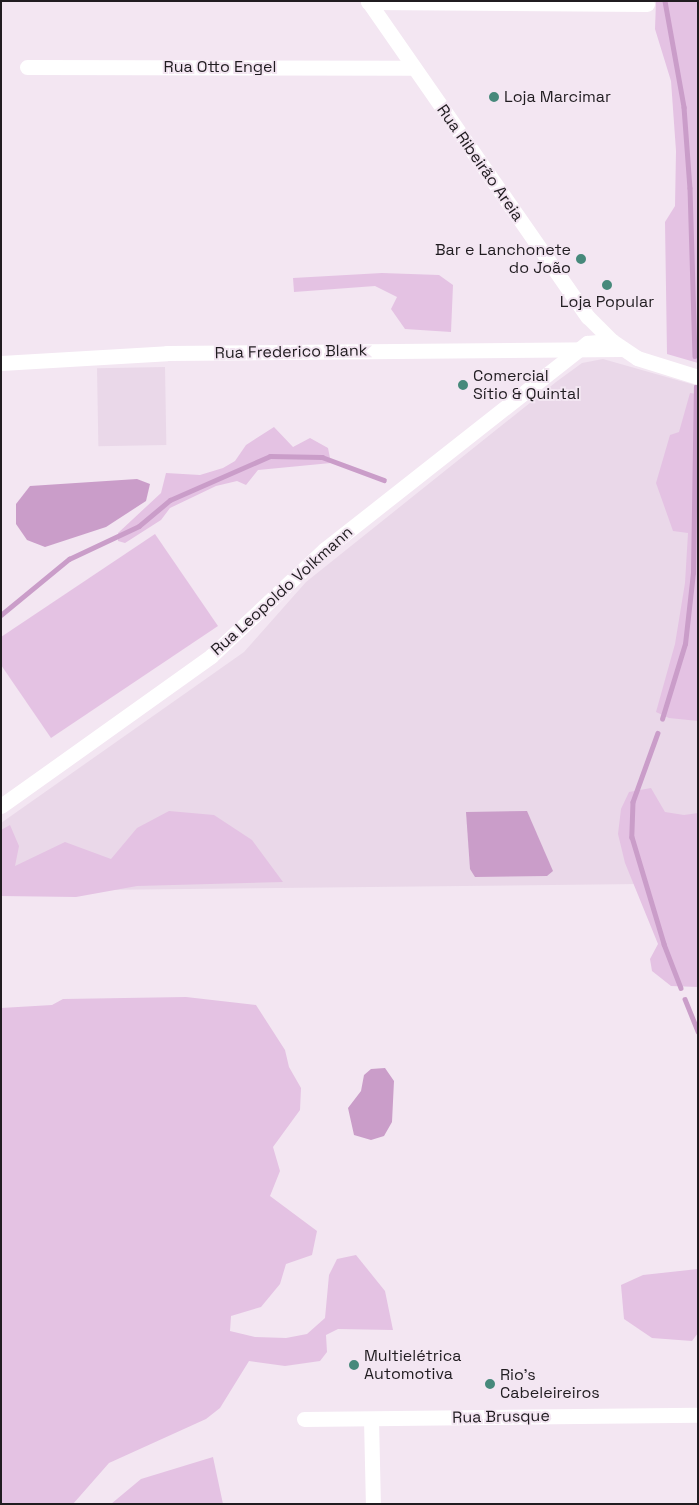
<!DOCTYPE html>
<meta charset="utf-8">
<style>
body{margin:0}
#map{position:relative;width:699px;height:1505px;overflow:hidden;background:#f3e6f2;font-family:"Space Grotesk",sans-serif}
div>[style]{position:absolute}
.built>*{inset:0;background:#ead8e9;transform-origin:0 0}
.green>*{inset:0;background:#e4c2e3}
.water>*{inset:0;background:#ca9dc9}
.stream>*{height:4.5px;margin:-2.25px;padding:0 2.25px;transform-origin:2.25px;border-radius:2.25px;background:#ca9dc9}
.minor>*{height:15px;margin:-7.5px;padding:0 7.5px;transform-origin:7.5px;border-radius:7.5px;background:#fff}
.dots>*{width:14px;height:14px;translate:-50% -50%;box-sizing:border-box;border:2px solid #f3e6f2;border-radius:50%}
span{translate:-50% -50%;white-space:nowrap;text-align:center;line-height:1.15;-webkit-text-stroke:4px #f3e6f2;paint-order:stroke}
.street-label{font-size:16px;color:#201c20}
.poi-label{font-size:16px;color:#201c20}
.left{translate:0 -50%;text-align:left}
.right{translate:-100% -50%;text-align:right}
.frame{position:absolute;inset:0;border:2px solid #201c20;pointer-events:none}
</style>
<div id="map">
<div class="built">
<div style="clip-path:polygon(603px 359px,698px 386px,698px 824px,640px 884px,1px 891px,1px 823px,244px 652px,306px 582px,556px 382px,582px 363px)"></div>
<div style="left:165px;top:367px;width:78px;height:68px;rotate:89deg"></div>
</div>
<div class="green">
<div style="clip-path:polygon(656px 1px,698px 1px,698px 363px,667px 354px,665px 222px,675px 206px,676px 151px,671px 81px,655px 29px)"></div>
<div style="clip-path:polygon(382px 273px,439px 275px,453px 285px,451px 332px,405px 329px,391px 309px,397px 297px,375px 286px,294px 292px,293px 278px)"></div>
<div style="clip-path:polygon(690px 393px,698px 394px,698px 721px,669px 718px,656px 712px,675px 644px,685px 583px,688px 533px,673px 531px,656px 483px,670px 435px,679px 432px)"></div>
<div style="clip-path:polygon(274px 427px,293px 447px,310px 438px,328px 448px,331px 463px,258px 470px,246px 485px,237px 481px,216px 486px,170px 508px,161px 520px,125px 543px,118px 541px,118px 533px,161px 493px,166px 473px,200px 475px,223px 468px,235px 461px,246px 445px)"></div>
<div style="clip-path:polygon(155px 534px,218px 626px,51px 738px,1px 665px,1px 637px)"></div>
<div style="clip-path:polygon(651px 788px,665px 812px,684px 815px,698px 813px,698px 987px,671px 986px,652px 971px,650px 959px,658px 944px,625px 863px,618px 834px,621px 809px,629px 792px)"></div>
<div style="clip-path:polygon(169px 811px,214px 815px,252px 840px,283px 882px,137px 886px,76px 897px,1px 896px,1px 830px,10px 825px,19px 846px,15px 866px,65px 842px,111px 859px,137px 828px)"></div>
<div style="clip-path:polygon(186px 997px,256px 1005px,285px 1050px,289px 1067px,301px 1088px,300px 1110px,273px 1147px,280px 1171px,270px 1196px,317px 1231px,312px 1255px,286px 1264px,280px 1284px,261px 1307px,231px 1316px,230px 1331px,255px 1337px,286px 1338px,307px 1334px,325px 1318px,329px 1275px,337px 1259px,356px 1255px,385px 1291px,393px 1330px,338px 1329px,326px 1335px,327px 1352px,320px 1361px,285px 1366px,249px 1361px,220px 1408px,206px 1419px,109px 1463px,73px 1504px,1px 1504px,1px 1008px,52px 1005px,63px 999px)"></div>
<div style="clip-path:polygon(698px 1269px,698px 1333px,692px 1341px,652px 1338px,624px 1319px,621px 1285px,643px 1275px)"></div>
<div style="clip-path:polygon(213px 1457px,223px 1504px,111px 1504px,141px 1479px)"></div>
</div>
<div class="water">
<div style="clip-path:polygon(137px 479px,150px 484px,146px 501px,106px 527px,45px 547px,27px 540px,16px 524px,16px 504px,30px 486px)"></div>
<div style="clip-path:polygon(527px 811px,553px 871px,547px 876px,475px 877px,470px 869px,466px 812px)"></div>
<div style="clip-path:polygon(385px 1068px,394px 1081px,392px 1122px,384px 1136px,371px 1140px,354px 1135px,348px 1108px,361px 1091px,364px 1075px,371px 1069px)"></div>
</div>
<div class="stream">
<div style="left:665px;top:1px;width:108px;rotate:79.8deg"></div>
<div style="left:684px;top:107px;width:81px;rotate:85.8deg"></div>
<div style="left:690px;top:188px;width:168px;rotate:88.3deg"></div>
<div style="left:1px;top:615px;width:88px;rotate:-39.5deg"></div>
<div style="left:69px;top:559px;width:77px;rotate:-25.2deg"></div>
<div style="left:139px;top:526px;width:40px;rotate:-40deg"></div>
<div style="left:170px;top:500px;width:109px;rotate:-23.7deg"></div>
<div style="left:270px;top:456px;width:52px;rotate:1.1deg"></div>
<div style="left:322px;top:457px;width:66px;rotate:20.4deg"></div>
<div style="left:662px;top:719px;width:78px;rotate:-73deg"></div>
<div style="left:685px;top:644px;width:71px;rotate:-83.6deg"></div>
<div style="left:693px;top:573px;width:186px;rotate:-89.1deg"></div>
<div style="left:658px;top:733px;width:73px;rotate:109.9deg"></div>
<div style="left:633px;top:802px;width:35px;rotate:92deg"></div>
<div style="left:632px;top:837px;width:112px;rotate:73.3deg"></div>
<div style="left:664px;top:944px;width:47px;rotate:68.9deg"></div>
<div style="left:685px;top:999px;width:35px;rotate:68deg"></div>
</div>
<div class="minor">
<div style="left:368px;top:1px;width:385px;rotate:55.2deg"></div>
<div style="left:588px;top:317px;width:34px;rotate:45deg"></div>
<div style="left:612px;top:341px;width:30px;rotate:34deg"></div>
<div style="left:637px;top:358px;width:64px;rotate:17.3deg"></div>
<div style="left:368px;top:2px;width:279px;rotate:0.4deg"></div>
<div style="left:27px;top:67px;width:387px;rotate:0.1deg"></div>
<div style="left:1px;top:363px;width:166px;rotate:-3.4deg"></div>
<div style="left:167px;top:353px;width:455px;rotate:-0.5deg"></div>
<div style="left:1px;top:806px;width:258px;rotate:-35.5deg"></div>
<div style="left:211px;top:656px;width:155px;rotate:-43.2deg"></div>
<div style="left:324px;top:550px;width:335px;rotate:-38.2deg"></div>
<div style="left:587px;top:343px;width:25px;rotate:-5deg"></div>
<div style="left:304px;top:1419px;width:394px;rotate:-0.6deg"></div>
<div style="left:371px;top:1419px;width:85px;rotate:88.7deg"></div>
</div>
<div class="dots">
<div style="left:494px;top:97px;background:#46897b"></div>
<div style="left:581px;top:259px;background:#46897b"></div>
<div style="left:607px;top:285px;background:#46897b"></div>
<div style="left:463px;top:385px;background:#46897b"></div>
<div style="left:354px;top:1365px;background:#46897b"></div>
<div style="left:490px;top:1384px;background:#46897b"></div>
</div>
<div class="street-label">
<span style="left:220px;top:67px">Rua Otto Engel</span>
<span style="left:480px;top:163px;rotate:55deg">Rua Ribeirão Areia</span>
<span style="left:291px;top:352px;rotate:-1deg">Rua Frederico Blank</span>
<span style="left:282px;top:591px;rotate:-42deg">Rua Leopoldo Volkmann</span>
<span style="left:501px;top:1417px;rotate:-1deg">Rua Brusque</span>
</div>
<div class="poi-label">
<span class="left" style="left:504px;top:97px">Loja Marcimar</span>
<span class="right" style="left:571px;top:259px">Bar e Lanchonete<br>do João</span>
<span style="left:607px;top:302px">Loja Popular</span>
<span class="left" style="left:473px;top:385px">Comercial<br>Sítio &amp; Quintal</span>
<span class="left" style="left:364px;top:1365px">Multielétrica<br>Automotiva</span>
<span class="left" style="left:500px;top:1384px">Rio's<br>Cabeleireiros</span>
</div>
<div class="frame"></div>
</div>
